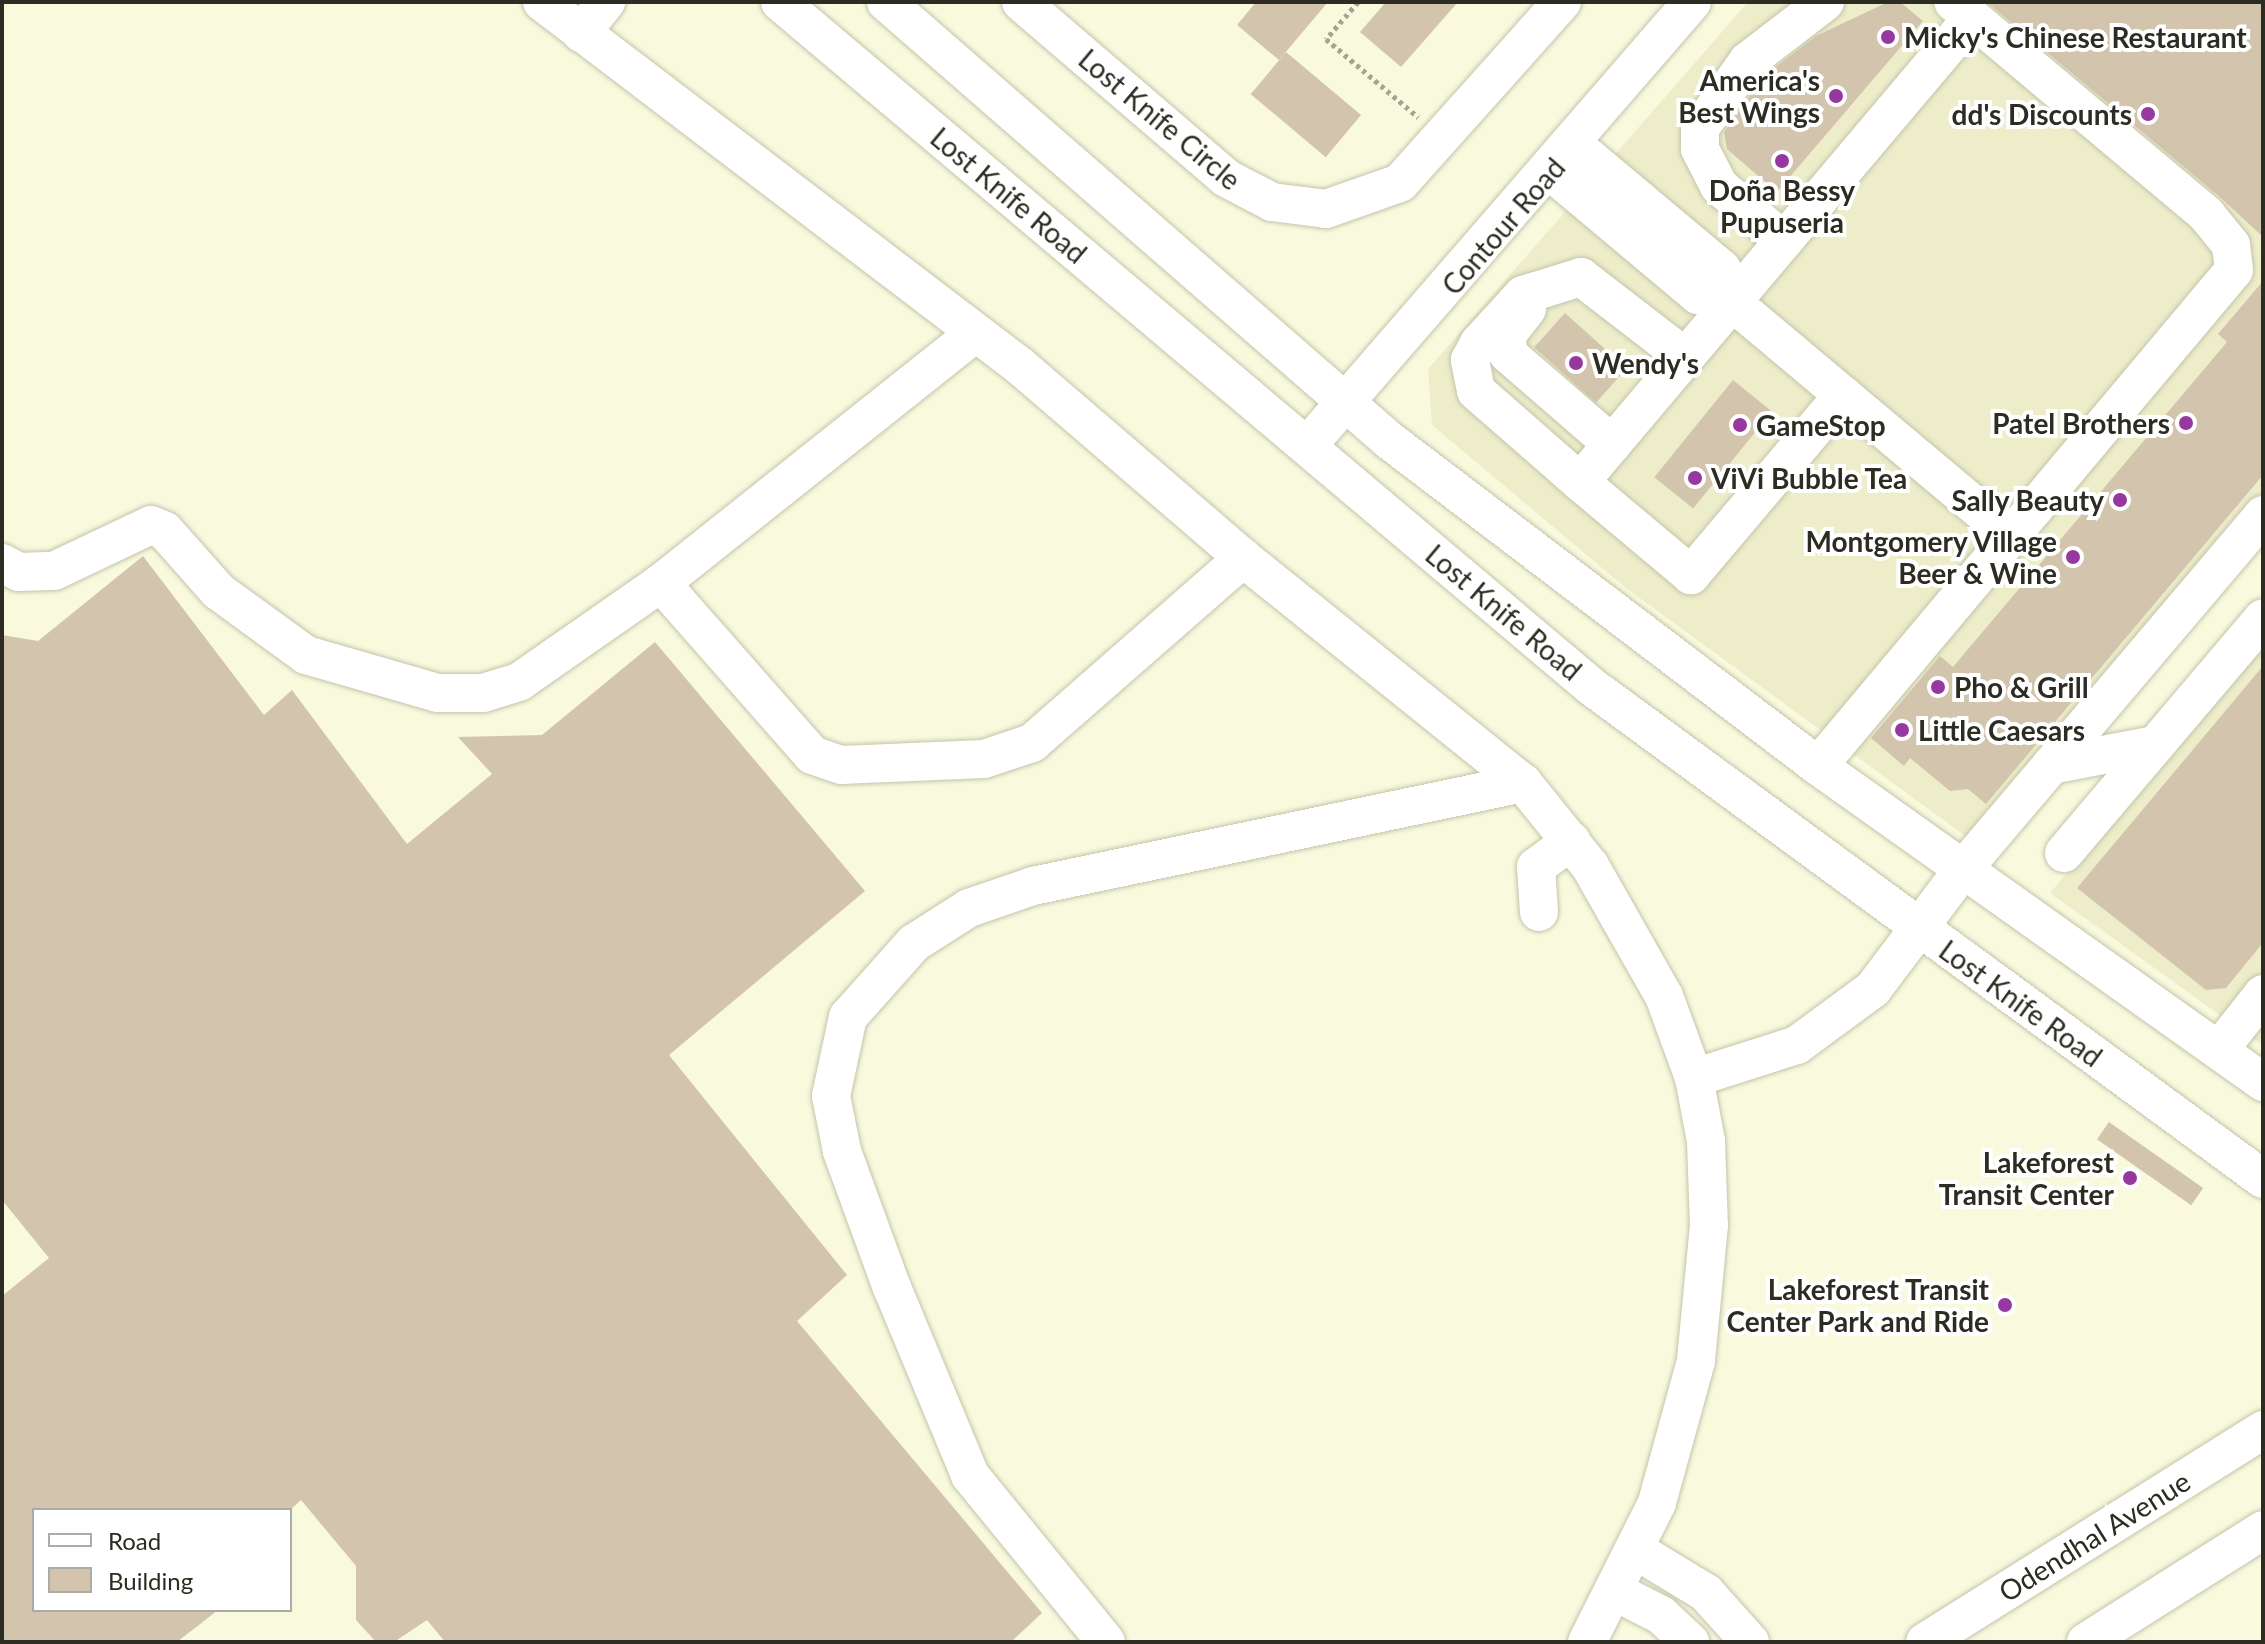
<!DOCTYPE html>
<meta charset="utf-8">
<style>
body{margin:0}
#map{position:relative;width:2265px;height:1644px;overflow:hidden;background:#f9f9de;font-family:Lato,sans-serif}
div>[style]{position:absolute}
.built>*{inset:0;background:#ededca}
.building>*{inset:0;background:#d3c4ad;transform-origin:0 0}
.path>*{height:5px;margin-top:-2.5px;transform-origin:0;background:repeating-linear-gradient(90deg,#a5a591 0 4px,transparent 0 8px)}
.roads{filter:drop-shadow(0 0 2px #c4c4aa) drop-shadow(0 0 2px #c4c4aa)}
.minor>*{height:38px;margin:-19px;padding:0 19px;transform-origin:19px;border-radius:19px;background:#fff}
.dots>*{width:22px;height:22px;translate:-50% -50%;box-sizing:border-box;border:4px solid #fff;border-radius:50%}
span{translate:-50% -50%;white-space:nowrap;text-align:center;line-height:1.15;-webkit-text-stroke:8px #fff;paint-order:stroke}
.poi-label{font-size:28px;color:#2c2c22;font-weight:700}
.left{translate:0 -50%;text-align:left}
.right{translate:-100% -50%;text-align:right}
.street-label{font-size:28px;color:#2c2c22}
.frame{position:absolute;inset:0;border:4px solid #2c2c22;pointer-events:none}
.legend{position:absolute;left:32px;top:1508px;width:260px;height:104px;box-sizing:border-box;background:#fff;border:2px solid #ababa7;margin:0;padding:10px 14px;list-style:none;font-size:24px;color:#2c2c22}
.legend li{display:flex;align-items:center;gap:16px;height:40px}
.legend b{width:40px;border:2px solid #ababa7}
</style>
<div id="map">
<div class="built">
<div style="clip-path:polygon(1748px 2px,2263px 2px,2263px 495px,1971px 840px,1626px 588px,1432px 425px,1428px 369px)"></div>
<div style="clip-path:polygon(2263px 642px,2263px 1046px,2050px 893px)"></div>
</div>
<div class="building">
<div style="clip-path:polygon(1256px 2px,1328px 2px,1279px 60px,1237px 25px)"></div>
<div style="clip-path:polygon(1386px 2px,1458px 2px,1401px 67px,1360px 32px)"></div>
<div style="clip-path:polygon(1888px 2px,1900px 2px,1923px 21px,1777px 192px,1727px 149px,1724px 132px,1764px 76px,1816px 36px)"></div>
<div style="clip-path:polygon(1987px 2px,2263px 2px,2263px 237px,2220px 197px)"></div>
<div style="left:1286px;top:52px;width:98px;height:55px;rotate:40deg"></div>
<div style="clip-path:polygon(2263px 281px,2263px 475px,1986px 804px,1968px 789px,1950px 791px,1910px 758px,1904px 766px,1871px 738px,1940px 656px,1953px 667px,2227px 342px,2218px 334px)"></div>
<div style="left:1565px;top:313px;width:83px;height:46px;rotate:42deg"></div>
<div style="left:1733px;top:380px;width:50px;height:125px;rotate:39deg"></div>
<div style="clip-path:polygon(143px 556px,264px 715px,292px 690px,407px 844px,492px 774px,458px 737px,542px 735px,655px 642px,865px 891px,669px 1055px,847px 1275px,797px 1321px,1042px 1613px,1011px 1642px,445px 1642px,427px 1620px,394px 1642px,376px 1642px,356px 1620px,356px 1566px,301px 1500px,290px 1510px,34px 1510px,34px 1610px,218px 1610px,177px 1642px,2px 1642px,2px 1296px,49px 1258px,2px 1200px,2px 635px,38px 641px)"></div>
<div style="clip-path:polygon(2263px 666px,2262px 944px,2226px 988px,2206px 990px,2077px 888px)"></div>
<div style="left:2109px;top:1122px;width:115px;height:21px;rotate:35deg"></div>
</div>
<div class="path">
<div style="left:1358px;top:2px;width:49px;rotate:130.9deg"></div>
<div style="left:1326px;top:39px;width:121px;rotate:40.3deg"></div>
</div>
<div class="roads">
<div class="minor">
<div style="left:542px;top:2px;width:601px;rotate:37.29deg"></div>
<div style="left:1020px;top:366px;width:294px;rotate:40.7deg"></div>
<div style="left:1243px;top:558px;width:359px;rotate:38.8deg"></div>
<div style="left:1523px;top:783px;width:107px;rotate:51.1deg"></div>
<div style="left:1590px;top:866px;width:150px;rotate:60.4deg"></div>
<div style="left:1664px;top:996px;width:87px;rotate:69.9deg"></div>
<div style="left:1694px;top:1078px;width:64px;rotate:79.2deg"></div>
<div style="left:1706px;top:1141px;width:84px;rotate:88deg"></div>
<div style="left:1709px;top:1225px;width:137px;rotate:95.5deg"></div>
<div style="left:1696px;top:1361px;width:147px;rotate:105.4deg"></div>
<div style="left:1657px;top:1503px;width:156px;rotate:116.7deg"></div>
<div style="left:780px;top:2px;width:1062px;rotate:40.15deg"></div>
<div style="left:1592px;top:687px;width:832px;rotate:36.25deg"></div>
<div style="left:886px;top:2px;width:668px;rotate:41.06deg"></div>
<div style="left:1390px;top:441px;width:537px;rotate:37.21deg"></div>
<div style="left:1818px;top:766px;width:546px;rotate:35.38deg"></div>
<div style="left:1021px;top:2px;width:270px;rotate:40.6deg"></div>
<div style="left:1226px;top:178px;width:52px;rotate:27.6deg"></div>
<div style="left:1272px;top:202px;width:54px;rotate:7.4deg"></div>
<div style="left:1326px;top:209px;width:78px;rotate:-19.4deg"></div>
<div style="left:1400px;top:183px;width:243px;rotate:-48.2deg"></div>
<div style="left:581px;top:33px;width:40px;rotate:-51deg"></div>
<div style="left:1574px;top:145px;width:193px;rotate:40deg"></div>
<div style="left:1722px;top:269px;width:34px;rotate:73deg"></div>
<div style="left:1550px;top:171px;width:193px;rotate:40deg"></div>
<div style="left:1698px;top:295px;width:35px;rotate:12deg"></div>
<div style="left:1732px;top:302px;width:366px;rotate:40deg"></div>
<div style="left:1784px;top:241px;width:85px;rotate:-139.8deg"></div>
<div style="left:1719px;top:186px;width:42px;rotate:-117.2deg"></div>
<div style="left:1700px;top:149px;width:21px;rotate:-90deg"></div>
<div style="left:1700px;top:128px;width:82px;rotate:-54.4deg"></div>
<div style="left:1748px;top:61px;width:97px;rotate:-37.5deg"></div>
<div style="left:1527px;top:309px;width:33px;rotate:128deg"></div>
<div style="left:1507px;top:335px;width:19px;rotate:87deg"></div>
<div style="left:1508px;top:354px;width:138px;rotate:40.9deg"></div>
<div style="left:1843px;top:395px;width:236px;rotate:130.2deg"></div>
<div style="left:1691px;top:575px;width:145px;rotate:-140deg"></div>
<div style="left:1580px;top:482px;width:607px;rotate:-49.81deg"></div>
<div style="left:1308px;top:445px;width:586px;rotate:-49.08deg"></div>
<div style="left:1580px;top:482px;width:138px;rotate:-138.8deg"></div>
<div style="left:1476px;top:391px;width:32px;rotate:-101deg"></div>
<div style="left:1470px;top:360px;width:19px;rotate:-62deg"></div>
<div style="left:1479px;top:343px;width:65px;rotate:-47.5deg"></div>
<div style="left:1523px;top:295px;width:61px;rotate:-17.2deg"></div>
<div style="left:1581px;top:277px;width:131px;rotate:37.6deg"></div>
<div style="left:2px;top:563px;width:19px;rotate:28deg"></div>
<div style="left:19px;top:572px;width:35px;rotate:-2deg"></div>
<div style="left:54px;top:571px;width:107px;rotate:-25.4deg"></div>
<div style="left:151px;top:525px;width:15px;rotate:23deg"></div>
<div style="left:165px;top:531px;width:80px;rotate:48.5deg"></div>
<div style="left:218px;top:591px;width:109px;rotate:36deg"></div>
<div style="left:306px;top:655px;width:137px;rotate:16.1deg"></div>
<div style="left:438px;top:693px;width:45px"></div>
<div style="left:483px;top:693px;width:38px;rotate:-17deg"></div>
<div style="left:519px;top:682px;width:173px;rotate:-34.9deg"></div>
<div style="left:661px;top:583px;width:401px;rotate:-38.5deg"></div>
<div style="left:661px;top:583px;width:229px;rotate:48.7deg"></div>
<div style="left:812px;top:755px;width:31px;rotate:19deg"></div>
<div style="left:841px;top:765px;width:143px;rotate:-2.4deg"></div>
<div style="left:984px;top:759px;width:51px;rotate:-18.4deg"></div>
<div style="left:1032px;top:743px;width:281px;rotate:-41.2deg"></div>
<div style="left:2051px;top:765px;width:106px;rotate:-10.9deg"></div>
<div style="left:1818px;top:766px;width:647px;rotate:-50.01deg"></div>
<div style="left:2234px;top:270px;width:25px;rotate:-97deg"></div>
<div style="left:2231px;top:245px;width:40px;rotate:-129deg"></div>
<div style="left:2206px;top:214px;width:330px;rotate:-140deg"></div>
<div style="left:2064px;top:853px;width:308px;rotate:-49.7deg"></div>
<div style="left:1539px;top:912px;width:45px;rotate:-93.8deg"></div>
<div style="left:1536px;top:867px;width:44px;rotate:-36.6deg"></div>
<div style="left:2219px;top:1050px;width:71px;rotate:-51.8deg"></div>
<div style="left:1694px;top:1078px;width:108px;rotate:-17.8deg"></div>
<div style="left:1797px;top:1045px;width:94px;rotate:-36.4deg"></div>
<div style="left:1873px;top:989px;width:151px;rotate:-53.1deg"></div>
<div style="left:1964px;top:868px;width:463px;rotate:-49.7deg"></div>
<div style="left:1637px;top:1551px;width:81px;rotate:31.3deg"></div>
<div style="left:1706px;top:1593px;width:66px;rotate:48.1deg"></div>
<div style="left:1616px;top:1592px;width:51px;rotate:27.1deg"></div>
<div style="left:1661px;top:1615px;width:40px;rotate:43deg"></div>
<div style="left:1106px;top:1642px;width:215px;rotate:-129.2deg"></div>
<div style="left:970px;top:1475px;width:203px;rotate:-112.6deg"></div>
<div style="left:892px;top:1288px;width:146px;rotate:-110.1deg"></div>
<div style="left:842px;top:1151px;width:56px;rotate:-101.3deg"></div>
<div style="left:831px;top:1096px;width:81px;rotate:-77.9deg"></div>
<div style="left:848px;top:1017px;width:99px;rotate:-48.3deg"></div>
<div style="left:914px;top:943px;width:65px;rotate:-32.5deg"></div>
<div style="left:969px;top:908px;width:68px;rotate:-19deg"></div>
<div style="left:1033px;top:886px;width:501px;rotate:-11.87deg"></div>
<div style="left:1925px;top:1642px;width:399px;rotate:-32.1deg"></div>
<div style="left:2086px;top:1642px;width:209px;rotate:-32.3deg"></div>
</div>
</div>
<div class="dots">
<div style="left:1888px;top:37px;background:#9638a0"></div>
<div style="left:1836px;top:96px;background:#9638a0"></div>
<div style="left:2148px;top:114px;background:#9638a0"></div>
<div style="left:1782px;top:161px;background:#9638a0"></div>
<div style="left:1576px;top:363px;background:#9638a0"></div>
<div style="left:2186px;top:423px;background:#9638a0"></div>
<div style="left:1740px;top:425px;background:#9638a0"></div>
<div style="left:1695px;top:478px;background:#9638a0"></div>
<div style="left:2120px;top:500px;background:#9638a0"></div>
<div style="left:2073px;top:557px;background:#9638a0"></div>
<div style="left:1938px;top:687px;background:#9638a0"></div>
<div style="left:1902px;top:730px;background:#9638a0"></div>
<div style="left:2130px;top:1178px;background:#9638a0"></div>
<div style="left:2005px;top:1305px;background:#9638a0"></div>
</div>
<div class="poi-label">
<span class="left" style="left:1904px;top:37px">Micky's Chinese Restaurant</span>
<span class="right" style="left:1820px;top:96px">America's<br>Best Wings</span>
<span class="right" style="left:2132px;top:114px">dd's Discounts</span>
<span style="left:1782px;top:206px">Doña Bessy<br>Pupuseria</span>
<span class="left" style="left:1592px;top:363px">Wendy's</span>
<span class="right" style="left:2170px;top:423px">Patel Brothers</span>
<span class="left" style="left:1756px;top:425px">GameStop</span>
<span class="left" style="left:1711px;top:478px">ViVi Bubble Tea</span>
<span class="right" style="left:2104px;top:500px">Sally Beauty</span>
<span class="right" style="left:2057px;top:557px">Montgomery Village<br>Beer &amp; Wine</span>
<span class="left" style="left:1954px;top:687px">Pho &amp; Grill</span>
<span class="left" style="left:1918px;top:730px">Little Caesars</span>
<span class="right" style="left:2114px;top:1178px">Lakeforest<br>Transit Center</span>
<span class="right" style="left:1989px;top:1305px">Lakeforest Transit<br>Center Park and Ride</span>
</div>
<div class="street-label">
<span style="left:1160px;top:119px;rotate:40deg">Lost Knife Circle</span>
<span style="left:1009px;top:195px;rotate:40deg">Lost Knife Road</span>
<span style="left:1503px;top:226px;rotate:-49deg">Contour Road</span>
<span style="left:1504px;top:612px;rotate:40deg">Lost Knife Road</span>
<span style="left:2021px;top:1003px;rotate:36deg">Lost Knife Road</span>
<span style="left:2094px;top:1536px;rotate:-32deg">Odendhal Avenue</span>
</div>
<div class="frame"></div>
<ul class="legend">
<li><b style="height:10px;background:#fff"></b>Road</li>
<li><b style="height:22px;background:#d3c4ad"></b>Building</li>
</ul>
</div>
